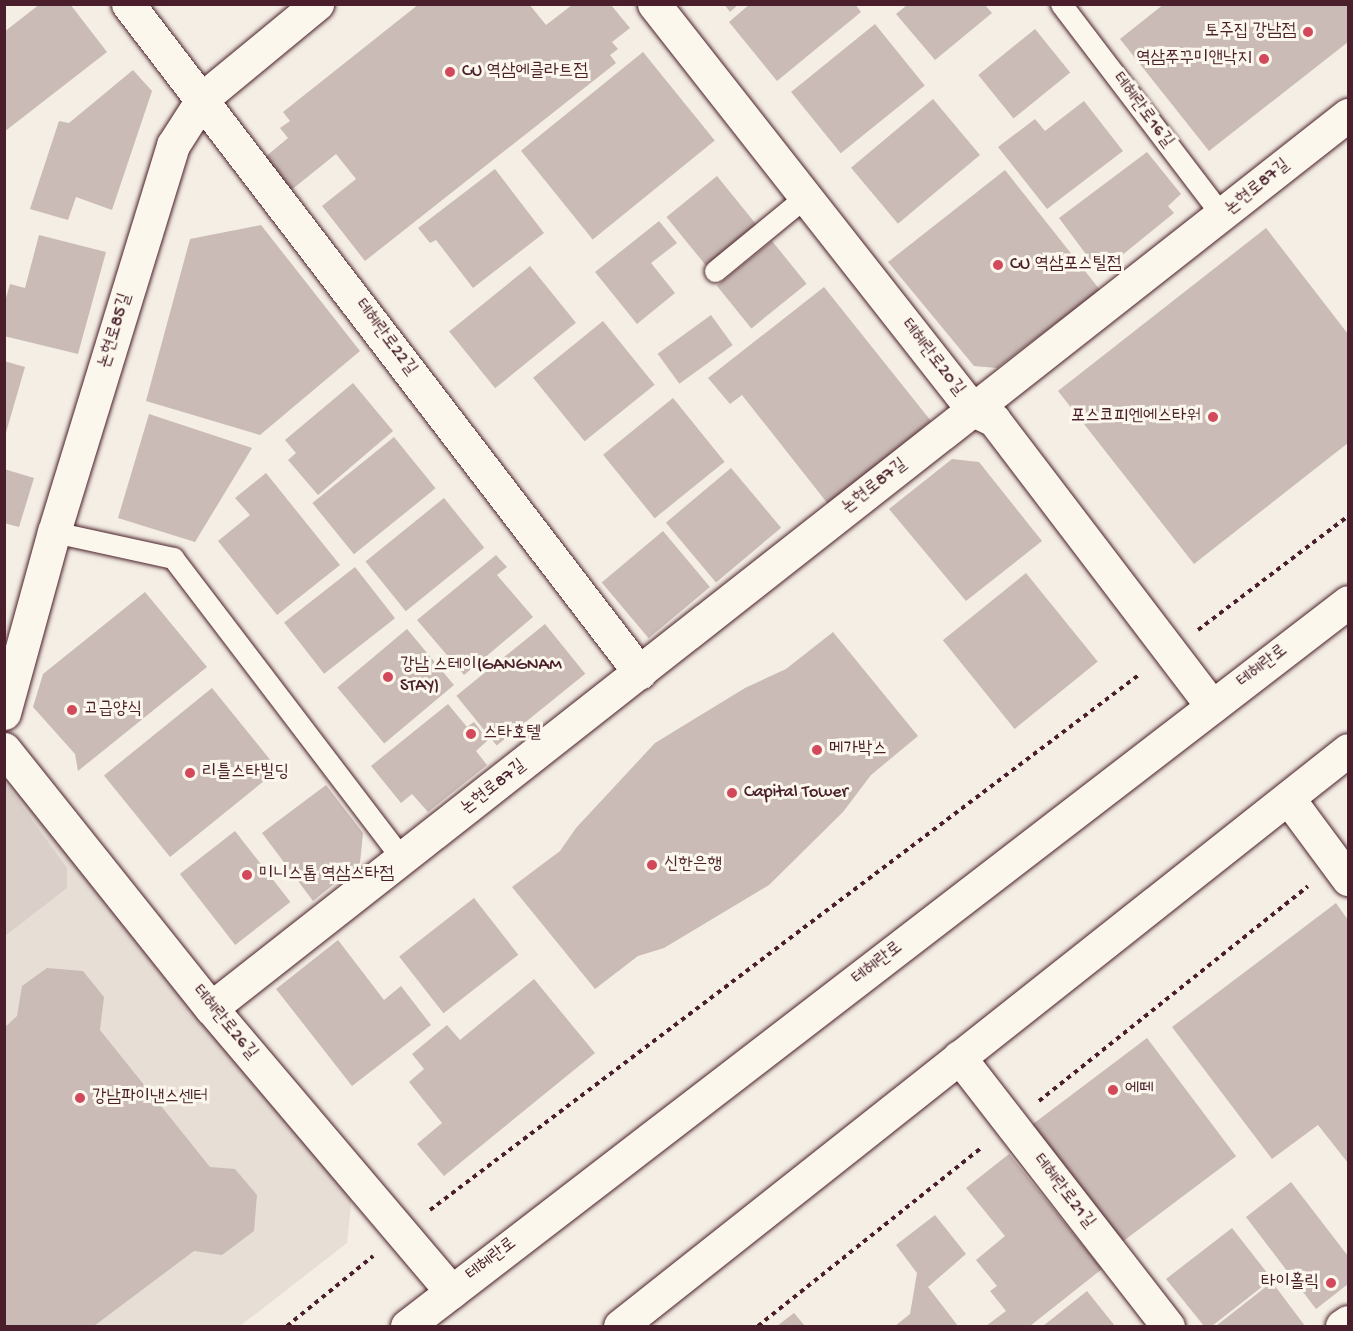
<!DOCTYPE html>
<meta charset="utf-8">
<style>
body{margin:0}
#map{position:relative;width:1353px;height:1331px;overflow:hidden;background:#f4eee4;font-family:"Gochi Hand","Poor Story",sans-serif}
div>[style]{position:absolute}
.built>*{inset:0;background:#e7dfd6}
.green>*{inset:0;background:#dbd0c9}
.building>*{inset:0;background:#cabbb6;transform-origin:0 0}
.path>*{height:4px;margin-top:-2px;transform-origin:0;background:repeating-linear-gradient(90deg,#4a1f2b 0 4.5px,transparent 0 9px)}
.roads{filter:drop-shadow(0 0 2px #4a1f2b) drop-shadow(0 0 2px #4a1f2b)}
.service>*{height:21px;margin:-10.5px;padding:0 10.5px;transform-origin:10.5px;border-radius:10.5px;background:#fbf7ec}
.minor>*{height:33px;margin:-16.5px;padding:0 16.5px;transform-origin:16.5px;border-radius:16.5px;background:#fbf7ec}
.tertiary>*{height:33px;margin:-16.5px;padding:0 16.5px;transform-origin:16.5px;border-radius:16.5px;background:#fbf7ec}
.primary>*{height:33px;margin:-16.5px;padding:0 16.5px;transform-origin:16.5px;border-radius:16.5px;background:#fbf7ec}
.dots>*{width:16px;height:16px;translate:-50% -50%;box-sizing:border-box;border:3px solid #fbf7ec;border-radius:50%}
span{translate:-50% -50%;white-space:nowrap;text-align:center;line-height:1.15;-webkit-text-stroke:6px #fbf7ec;paint-order:stroke}
.poi-label{font-size:18px;color:#4a1f2b}
.right{translate:-100% -50%;text-align:right}
.left{translate:0 -50%;text-align:left}
.street-label{font-size:18px;color:#4a1f2b}
.frame{position:absolute;inset:0;border:6px solid #4a1f2b;pointer-events:none}
</style>
<div id="map">
<div class="built">
<div style="clip-path:polygon(4px 772px,352px 1195px,347px 1243px,240px 1326px,5px 1326px)"></div>
</div>
<div class="green">
<div style="clip-path:polygon(4px 781px,67px 868px,67px 888px,5px 936px)"></div>
</div>
<div class="building">
<div style="clip-path:polygon(40px 4px,70px 4px,107px 52px,4px 132px,4px 32px)"></div>
<div style="clip-path:polygon(419px 4px,529px 4px,546px 25px,572px 5px,611px 5px,630px 28px,612px 42px,618px 49px,610px 55px,616px 63px,365px 261px,322px 206px,356px 179px,336px 154px,290px 191px,264px 158px,288px 138px,280px 128px,290px 121px,283px 112px)"></div>
<div style="clip-path:polygon(724px 4px,739px 4px,730px 12px)"></div>
<div style="clip-path:polygon(750px 4px,855px 4px,861px 12px,777px 81px,729px 22px)"></div>
<div style="clip-path:polygon(1164px 4px,1348px 4px,1348px 42px,1209px 151px,1120px 39px)"></div>
<div style="clip-path:polygon(907px 5px,985px 5px,992px 13px,935px 60px,896px 14px)"></div>
<div style="left:875px;top:24px;width:79px;height:108px;rotate:51deg"></div>
<div style="left:1035px;top:29px;width:56px;height:73px;rotate:51deg"></div>
<div style="left:643px;top:52px;width:114px;height:157px;rotate:51deg"></div>
<div style="clip-path:polygon(133px 70px,152px 91px,112px 210px,76px 197px,68px 220px,30px 209px,59px 121px,69px 123px)"></div>
<div style="left:933px;top:99px;width:73px;height:107px;rotate:50deg"></div>
<div style="clip-path:polygon(1084px 101px,1123px 151px,1047px 209px,998px 147px,1035px 119px,1045px 131px)"></div>
<div style="clip-path:polygon(1147px 152px,1181px 194px,1168px 206px,1174px 213px,1100px 273px,1059px 218px)"></div>
<div style="clip-path:polygon(495px 169px,544px 233px,473px 288px,436px 240px,430px 243px,418px 228px)"></div>
<div style="clip-path:polygon(1005px 170px,1100px 290px,997px 368px,974px 366px,888px 262px)"></div>
<div style="left:717px;top:176px;width:63px;height:65px;rotate:51deg"></div>
<div style="clip-path:polygon(659px 221px,677px 243px,651px 263px,675px 293px,637px 324px,595px 272px)"></div>
<div style="clip-path:polygon(261px 225px,360px 351px,260px 435px,146px 401px,190px 239px)"></div>
<div style="clip-path:polygon(1266px 228px,1348px 334px,1348px 443px,1194px 564px,1058px 391px)"></div>
<div style="clip-path:polygon(39px 235px,106px 252px,78px 354px,4px 336px,4px 305px,10px 284px,25px 288px)"></div>
<div style="left:772px;top:241px;width:55px;height:71px;rotate:51deg"></div>
<div style="left:530px;top:266px;width:73px;height:104px;rotate:51deg"></div>
<div style="clip-path:polygon(824px 287px,931px 421px,828px 504px,742px 395px,730px 404px,708px 378px)"></div>
<div style="left:711px;top:315px;width:37px;height:66px;rotate:54deg"></div>
<div style="left:603px;top:321px;width:82px;height:90px;rotate:51deg"></div>
<div style="clip-path:polygon(4px 361px,25px 367px,5px 436px,4px 436px)"></div>
<div style="clip-path:polygon(353px 383px,393px 431px,318px 495px,288px 460px,296px 453px,285px 440px)"></div>
<div style="left:673px;top:398px;width:82px;height:90px;rotate:51deg"></div>
<div style="clip-path:polygon(149px 414px,252px 448px,195px 542px,118px 518px)"></div>
<div style="left:394px;top:437px;width:66px;height:105px;rotate:51deg"></div>
<div style="clip-path:polygon(952px 459px,979px 462px,1042px 541px,966px 601px,889px 509px)"></div>
<div style="left:731px;top:468px;width:78px;height:85px;rotate:50deg"></div>
<div style="clip-path:polygon(4px 469px,34px 478px,19px 527px,4px 523px)"></div>
<div style="clip-path:polygon(266px 473px,340px 565px,277px 615px,218px 541px,250px 515px,235px 498px)"></div>
<div style="left:444px;top:498px;width:64px;height:101px;rotate:51deg"></div>
<div style="left:663px;top:531px;width:73px;height:80px;rotate:50deg"></div>
<div style="clip-path:polygon(496px 555px,507px 567px,497px 575px,533px 617px,464px 675px,417px 620px)"></div>
<div style="left:355px;top:567px;width:65px;height:90px;rotate:52deg"></div>
<div style="left:1026px;top:573px;width:114px;height:107px;rotate:51deg"></div>
<div style="clip-path:polygon(145px 592px,207px 667px,78px 771px,75px 754px,33px 707px,43px 674px)"></div>
<div style="left:545px;top:624px;width:64px;height:114px;rotate:51deg"></div>
<div style="left:407px;top:629px;width:73px;height:91px;rotate:50deg"></div>
<div style="clip-path:polygon(833px 632px,918px 736px,871px 775px,843px 812px,769px 885px,664px 948px,638px 956px,595px 989px,512px 887px,560px 851px,576px 828px,655px 743px,745px 688px,786px 669px)"></div>
<div style="left:212px;top:688px;width:105px;height:139px;rotate:51deg"></div>
<div style="clip-path:polygon(448px 704px,467px 727px,474px 722px,488px 740px,476px 751px,487px 765px,428px 812px,412px 794px,401px 803px,371px 766px)"></div>
<div style="clip-path:polygon(326px 785px,363px 833px,360px 863px,313px 901px,262px 833px)"></div>
<div style="left:235px;top:831px;width:90px;height:70px;rotate:52deg"></div>
<div style="left:474px;top:898px;width:72px;height:95px;rotate:52deg"></div>
<div style="clip-path:polygon(1336px 903px,1348px 920px,1348px 1163px,1318px 1125px,1272px 1159px,1172px 1027px)"></div>
<div style="clip-path:polygon(338px 940px,384px 1000px,401px 986px,431px 1025px,352px 1086px,276px 989px)"></div>
<div style="clip-path:polygon(47px 968px,83px 971px,104px 997px,100px 1030px,210px 1167px,235px 1169px,257px 1195px,254px 1231px,222px 1255px,194px 1251px,94px 1326px,4px 1326px,4px 1028px,17px 1016px,22px 986px)"></div>
<div style="clip-path:polygon(534px 979px,595px 1053px,444px 1176px,417px 1144px,442px 1123px,409px 1082px,424px 1069px,412px 1054px,447px 1025px,460px 1040px)"></div>
<div style="left:1147px;top:1038px;width:148px;height:144px;rotate:53deg"></div>
<div style="clip-path:polygon(1009px 1154px,1102px 1269px,1030px 1326px,986px 1326px,1006px 1311px,990px 1291px,997px 1286px,976px 1260px,1005px 1236px,966px 1188px)"></div>
<div style="clip-path:polygon(1291px 1182px,1348px 1256px,1348px 1284px,1316px 1309px,1246px 1217px)"></div>
<div style="clip-path:polygon(935px 1215px,966px 1254px,928px 1287px,958px 1326px,895px 1326px,910px 1314px,917px 1273px,896px 1245px)"></div>
<div style="clip-path:polygon(1232px 1228px,1272px 1279px,1212px 1326px,1204px 1326px,1166px 1279px)"></div>
<div style="clip-path:polygon(1272px 1282px,1305px 1326px,1216px 1326px)"></div>
<div style="clip-path:polygon(1087px 1291px,1115px 1326px,1043px 1326px)"></div>
<div style="clip-path:polygon(794px 1313px,805px 1326px,777px 1326px)"></div>
</div>
<div class="path">
<div style="left:1198px;top:630px;width:188px;rotate:-37.2deg"></div>
<div style="left:1039px;top:1101px;width:344px;rotate:-38.6deg"></div>
<div style="left:430px;top:1210px;width:890px;rotate:-37.05deg"></div>
<div style="left:287px;top:1326px;width:111px;rotate:-39.1deg"></div>
<div style="left:758px;top:1326px;width:287px;rotate:-38.6deg"></div>
</div>
<div class="roads">
<div class="service">
<div style="left:1061px;top:4px;width:268px;rotate:52.7deg"></div>
<div style="left:715px;top:271px;width:115px;rotate:-39.4deg"></div>
<div style="left:54px;top:532px;width:122px;rotate:12.3deg"></div>
<div style="left:173px;top:558px;width:380px;rotate:52.7deg"></div>
</div>
<div class="minor">
<div style="left:128px;top:4px;width:842px;rotate:52.57deg"></div>
<div style="left:654px;top:4px;width:516px;rotate:51.84deg"></div>
<div style="left:973px;top:410px;width:23px;rotate:25deg"></div>
<div style="left:994px;top:420px;width:360px;rotate:52.7deg"></div>
<div style="left:4px;top:713px;width:188px;rotate:-74.6deg"></div>
<div style="left:54px;top:532px;width:405px;rotate:-72.9deg"></div>
<div style="left:173px;top:145px;width:56px;rotate:-57.4deg"></div>
<div style="left:203px;top:98px;width:148px;rotate:-39.5deg"></div>
<div style="left:1288px;top:798px;width:101px;rotate:53.5deg"></div>
<div style="left:211px;top:1008px;width:1446px;rotate:-38.15deg"></div>
<div style="left:959px;top:1057px;width:341px;rotate:52.2deg"></div>
<div style="left:1342px;top:1326px;width:7px;rotate:-34deg"></div>
</div>
<div class="tertiary">
<div style="left:4px;top:749px;width:332px;rotate:51.4deg"></div>
<div style="left:211px;top:1008px;width:372px;rotate:49.7deg"></div>
</div>
<div class="primary">
<div style="left:407px;top:1326px;width:1187px;rotate:-37.57deg"></div>
<div style="left:620px;top:1326px;width:928px;rotate:-38.35deg"></div>
</div>
</div>
<div class="dots">
<div style="left:1308px;top:32px;background:#d1495b"></div>
<div style="left:1264px;top:59px;background:#d1495b"></div>
<div style="left:450px;top:72px;background:#d1495b"></div>
<div style="left:998px;top:265px;background:#d1495b"></div>
<div style="left:1213px;top:417px;background:#d1495b"></div>
<div style="left:388px;top:677px;background:#d1495b"></div>
<div style="left:72px;top:710px;background:#d1495b"></div>
<div style="left:471px;top:734px;background:#d1495b"></div>
<div style="left:817px;top:750px;background:#d1495b"></div>
<div style="left:190px;top:773px;background:#d1495b"></div>
<div style="left:732px;top:793px;background:#d1495b"></div>
<div style="left:652px;top:865px;background:#d1495b"></div>
<div style="left:247px;top:875px;background:#d1495b"></div>
<div style="left:1113px;top:1090px;background:#d1495b"></div>
<div style="left:80px;top:1098px;background:#d1495b"></div>
<div style="left:1331px;top:1283px;background:#d1495b"></div>
</div>
<div class="poi-label">
<span class="right" style="left:1296px;top:32px">토주집 강남점</span>
<span class="right" style="left:1252px;top:59px">역삼쭈꾸미앤낙지</span>
<span class="left" style="left:462px;top:72px">CU 역삼에클라트점</span>
<span class="left" style="left:1010px;top:265px">CU 역삼포스틸점</span>
<span class="right" style="left:1201px;top:417px">포스코피엔에스타워</span>
<span class="left" style="left:400px;top:677px">강남 스테이(GANGNAM<br>STAY)</span>
<span class="left" style="left:84px;top:710px">고급양식</span>
<span class="left" style="left:483px;top:734px">스타호텔</span>
<span class="left" style="left:829px;top:750px">메가박스</span>
<span class="left" style="left:202px;top:773px">리틀스타빌딩</span>
<span class="left" style="left:744px;top:793px">Capital Tower</span>
<span class="left" style="left:664px;top:865px">신한은행</span>
<span class="left" style="left:259px;top:875px">미니스톱 역삼스타점</span>
<span class="left" style="left:1125px;top:1090px">에떼</span>
<span class="left" style="left:92px;top:1098px">강남파이낸스센터</span>
<span class="right" style="left:1319px;top:1283px">타이홀릭</span>
</div>
<div class="street-label">
<span style="left:1142px;top:111px;rotate:53deg">테헤란로16길</span>
<span style="left:1258px;top:188px;rotate:-39deg">논현로87길</span>
<span style="left:116px;top:331px;rotate:-73deg">논현로85길</span>
<span style="left:385px;top:338px;rotate:53deg">테헤란로22길</span>
<span style="left:932px;top:358px;rotate:52deg">테헤란로20길</span>
<span style="left:875px;top:487px;rotate:-38deg">논현로87길</span>
<span style="left:1263px;top:667px;rotate:-38deg">테헤란로</span>
<span style="left:494px;top:788px;rotate:-38deg">논현로87길</span>
<span style="left:878px;top:964px;rotate:-38deg">테헤란로</span>
<span style="left:224px;top:1023px;rotate:50deg">테헤란로26길</span>
<span style="left:1063px;top:1192px;rotate:52deg">테헤란로21길</span>
<span style="left:492px;top:1260px;rotate:-38deg">테헤란로</span>
</div>
<div class="frame"></div>
</div>
